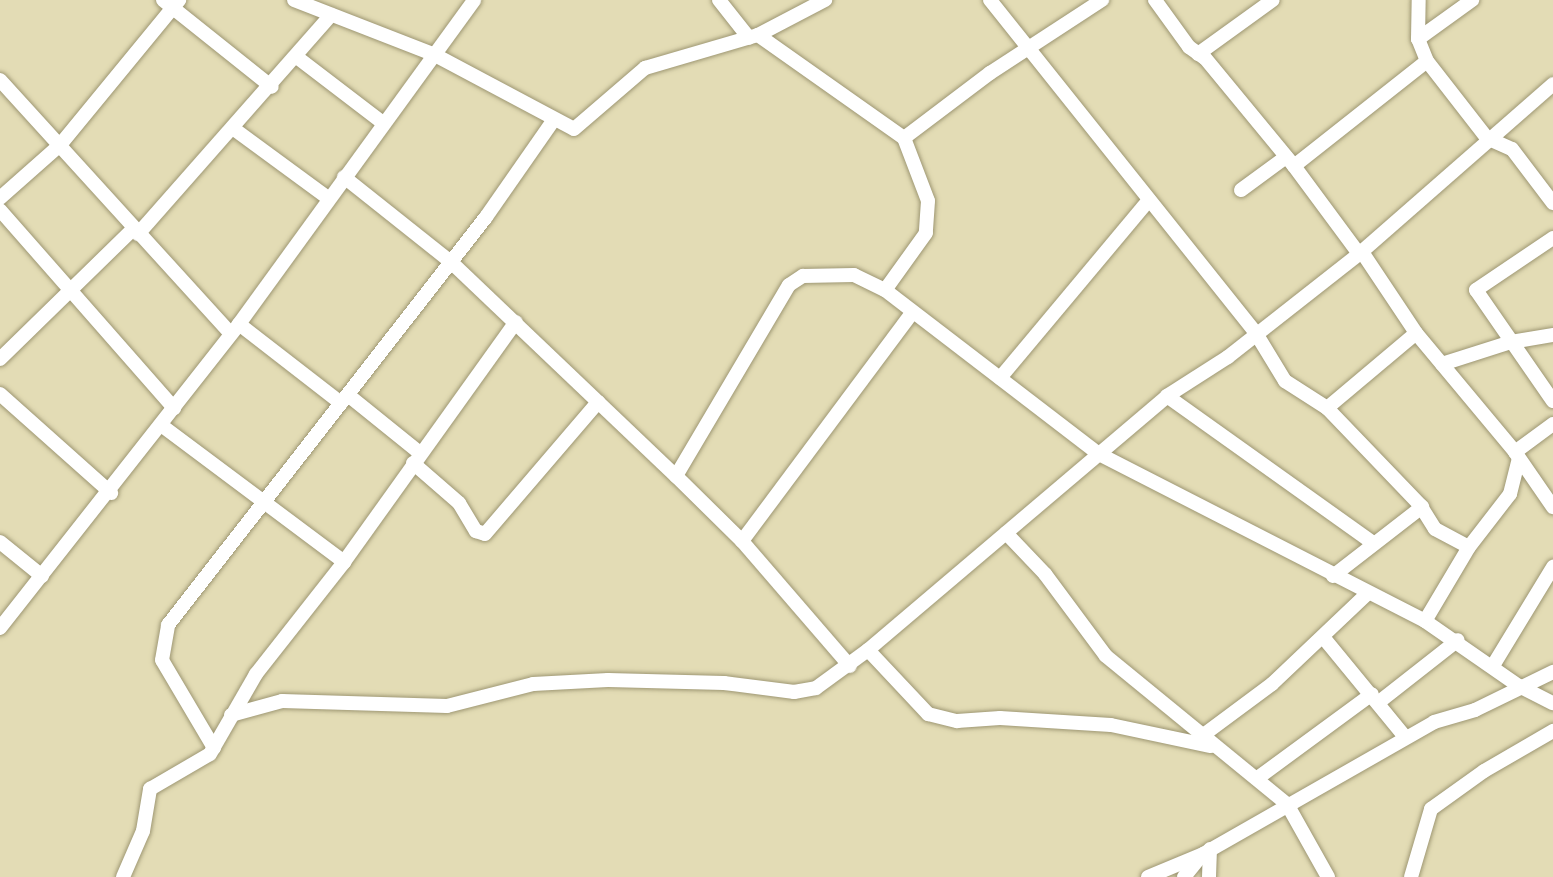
<!DOCTYPE html>
<style>
body{margin:0}
#map{position:relative;width:1553px;height:877px;overflow:hidden;background:#e3dcb5;font-family:Jost,sans-serif}
div>[style]{position:absolute}
.roads{filter:drop-shadow(0 0 2px #9e9773) drop-shadow(0 0 2px #9e9773)}
.minor>*{height:14px;margin:-7px;padding:0 7px;transform-origin:7px;border-radius:7px;background:#fff}
span{translate:-50% -50%;white-space:nowrap;text-align:center;line-height:1.15;-webkit-text-stroke:6px #fffced;paint-order:stroke}
</style>
<div id="map">
<div class="roads">
<div class="minor">
<div style="left:163px;top:0;width:139px;rotate:38.6deg"></div>
<div style="left:294px;top:0;width:151px;rotate:21.3deg"></div>
<div style="left:435px;top:55px;width:157px;rotate:28deg"></div>
<div style="left:574px;top:129px;width:94px;rotate:-40.7deg"></div>
<div style="left:645px;top:68px;width:118px;rotate:-16.3deg"></div>
<div style="left:758px;top:35px;width:76px;rotate:-27.6deg"></div>
<div style="left:719px;top:0;width:48px;rotate:51.7deg"></div>
<div style="left:990px;top:0;width:428px;rotate:51.4deg"></div>
<div style="left:1257px;top:335px;width:54px;rotate:58.7deg"></div>
<div style="left:1285px;top:381px;width:50px;rotate:32.7deg"></div>
<div style="left:1327px;top:408px;width:134px;rotate:46.2deg"></div>
<div style="left:1420px;top:505px;width:28px;rotate:58deg"></div>
<div style="left:1435px;top:529px;width:38px;rotate:28deg"></div>
<div style="left:1469px;top:547px;width:86px;rotate:120.7deg"></div>
<div style="left:1155px;top:0;width:58px;rotate:54.1deg"></div>
<div style="left:1189px;top:47px;width:19px;rotate:35deg"></div>
<div style="left:1205px;top:58px;width:140px;rotate:50.5deg"></div>
<div style="left:1294px;top:166px;width:109px;rotate:53.5deg"></div>
<div style="left:758px;top:35px;width:179px;rotate:35.2deg"></div>
<div style="left:904px;top:138px;width:67px;rotate:69.1deg"></div>
<div style="left:928px;top:201px;width:32px;rotate:94deg"></div>
<div style="left:926px;top:233px;width:70px;rotate:125.7deg"></div>
<div style="left:1418px;top:39px;width:39px;rotate:-89deg"></div>
<div style="left:1198px;top:54px;width:92px;rotate:-35.8deg"></div>
<div style="left:298px;top:58px;width:107px;rotate:37.4deg"></div>
<div style="left:1427px;top:61px;width:98px;rotate:52.1deg"></div>
<div style="left:1487px;top:138px;width:27px;rotate:24deg"></div>
<div style="left:1512px;top:149px;width:68px;rotate:52.8deg"></div>
<div style="left:0;top:80px;width:343px;rotate:47.7deg"></div>
<div style="left:234px;top:129px;width:117px;rotate:36.3deg"></div>
<div style="left:904px;top:138px;width:108px;rotate:-37.1deg"></div>
<div style="left:990px;top:73px;width:134px;rotate:-33.1deg"></div>
<div style="left:1294px;top:166px;width:169px;rotate:-38.3deg"></div>
<div style="left:1427px;top:61px;width:24px;rotate:-112deg"></div>
<div style="left:1418px;top:39px;width:67px;rotate:-35.8deg"></div>
<div style="left:344px;top:177px;width:137px;rotate:38.5deg"></div>
<div style="left:451px;top:262px;width:311px;rotate:43.6deg"></div>
<div style="left:676px;top:476px;width:93px;rotate:44.6deg"></div>
<div style="left:742px;top:541px;width:165px;rotate:49.2deg"></div>
<div style="left:1241px;top:190px;width:56px;rotate:-36.3deg"></div>
<div style="left:0;top:198px;width:80px;rotate:-41.5deg"></div>
<div style="left:60px;top:145px;width:188px;rotate:-50.6deg"></div>
<div style="left:0;top:210px;width:264px;rotate:48.7deg"></div>
<div style="left:138px;top:234px;width:292px;rotate:-48.6deg"></div>
<div style="left:1553px;top:238px;width:93px;rotate:146deg"></div>
<div style="left:1476px;top:290px;width:135px;rotate:55.3deg"></div>
<div style="left:1362px;top:252px;width:97px;rotate:56.3deg"></div>
<div style="left:1416px;top:333px;width:155px;rotate:50.2deg"></div>
<div style="left:1515px;top:452px;width:67px;rotate:55.4deg"></div>
<div style="left:239px;top:324px;width:129px;rotate:37.8deg"></div>
<div style="left:0;top:359px;width:186px;rotate:-44.3deg"></div>
<div style="left:1442px;top:364px;width:72px;rotate:-17.7deg"></div>
<div style="left:1511px;top:342px;width:43px;rotate:-9.5deg"></div>
<div style="left:1000px;top:378px;width:232px;rotate:-50.1deg"></div>
<div style="left:0;top:394px;width:149px;rotate:41.7deg"></div>
<div style="left:348px;top:395px;width:92px;rotate:38.9deg"></div>
<div style="left:1167px;top:396px;width:253px;rotate:35.5deg"></div>
<div style="left:1327px;top:408px;width:116px;rotate:-40.1deg"></div>
<div style="left:161px;top:425px;width:229px;rotate:36.8deg"></div>
<div style="left:1515px;top:452px;width:47px;rotate:-36.4deg"></div>
<div style="left:413px;top:463px;width:61px;rotate:41deg"></div>
<div style="left:459px;top:503px;width:33px;rotate:59deg"></div>
<div style="left:476px;top:531px;width:9px;rotate:18deg"></div>
<div style="left:485px;top:534px;width:174px;rotate:-49.4deg"></div>
<div style="left:676px;top:476px;width:222px;rotate:-59.4deg"></div>
<div style="left:789px;top:285px;width:17px;rotate:-33deg"></div>
<div style="left:803px;top:276px;width:51px;rotate:-1.1deg"></div>
<div style="left:854px;top:275px;width:34px;rotate:26deg"></div>
<div style="left:885px;top:290px;width:270px;rotate:37.5deg"></div>
<div style="left:1099px;top:454px;width:366px;rotate:27.1deg"></div>
<div style="left:1425px;top:621px;width:114px;rotate:34.7deg"></div>
<div style="left:1519px;top:686px;width:38px;rotate:27deg"></div>
<div style="left:1006px;top:533px;width:57px;rotate:46.4deg"></div>
<div style="left:1045px;top:574px;width:102px;rotate:53.4deg"></div>
<div style="left:1106px;top:656px;width:234px;rotate:39.3deg"></div>
<div style="left:1287px;top:804px;width:84px;rotate:60.7deg"></div>
<div style="left:742px;top:541px;width:283px;rotate:-53.3deg"></div>
<div style="left:0;top:542px;width:54px;rotate:39deg"></div>
<div style="left:1469px;top:547px;width:67px;rotate:-52.3deg"></div>
<div style="left:1510px;top:494px;width:36px;rotate:-76deg"></div>
<div style="left:1333px;top:576px;width:113px;rotate:-37.8deg"></div>
<div style="left:0;top:628px;width:387px;rotate:-51.8deg"></div>
<div style="left:239px;top:324px;width:400px;rotate:-54deg"></div>
<div style="left:1323px;top:637px;width:129px;rotate:50.6deg"></div>
<div style="left:868px;top:650px;width:88px;rotate:46.8deg"></div>
<div style="left:928px;top:714px;width:30px;rotate:14deg"></div>
<div style="left:957px;top:721px;width:43px;rotate:-4deg"></div>
<div style="left:1000px;top:718px;width:111px;rotate:3.6deg"></div>
<div style="left:1111px;top:725px;width:102px;rotate:11.9deg"></div>
<div style="left:1494px;top:664px;width:114px;rotate:-58.7deg"></div>
<div style="left:1379px;top:702px;width:100px;rotate:-38.1deg"></div>
<div style="left:231px;top:715px;width:53px;rotate:-15.4deg"></div>
<div style="left:282px;top:701px;width:165px;rotate:1.7deg"></div>
<div style="left:447px;top:706px;width:89px;rotate:-14.3deg"></div>
<div style="left:533px;top:684px;width:75px;rotate:-3.1deg"></div>
<div style="left:608px;top:680px;width:116px;rotate:1.5deg"></div>
<div style="left:724px;top:683px;width:71px;rotate:7.3deg"></div>
<div style="left:794px;top:692px;width:22px;rotate:-10deg"></div>
<div style="left:816px;top:688px;width:64px;rotate:-36.2deg"></div>
<div style="left:868px;top:650px;width:392px;rotate:-40.3deg"></div>
<div style="left:1167px;top:396px;width:72px;rotate:-32.6deg"></div>
<div style="left:1228px;top:357px;width:167px;rotate:-38.2deg"></div>
<div style="left:1359px;top:254px;width:258px;rotate:-41.2deg"></div>
<div style="left:1202px;top:736px;width:87px;rotate:-36.6deg"></div>
<div style="left:1272px;top:684px;width:131px;rotate:-43.5deg"></div>
<div style="left:214px;top:748px;width:102px;rotate:-120.6deg"></div>
<div style="left:162px;top:660px;width:36px;rotate:-80deg"></div>
<div style="left:168px;top:625px;width:517px;rotate:-52.07deg"></div>
<div style="left:486px;top:217px;width:117px;rotate:-55.1deg"></div>
<div style="left:1259px;top:777px;width:140px;rotate:-36.3deg"></div>
<div style="left:123px;top:877px;width:50px;rotate:-66.5deg"></div>
<div style="left:143px;top:831px;width:43px;rotate:-80.5deg"></div>
<div style="left:150px;top:789px;width:69px;rotate:-30.3deg"></div>
<div style="left:210px;top:754px;width:92px;rotate:-60.1deg"></div>
<div style="left:256px;top:674px;width:142px;rotate:-51.8deg"></div>
<div style="left:344px;top:562px;width:295px;rotate:-54.4deg"></div>
<div style="left:1148px;top:877px;width:60px;rotate:-22.7deg"></div>
<div style="left:1203px;top:854px;width:266px;rotate:-29.7deg"></div>
<div style="left:1434px;top:722px;width:43px;rotate:-16.3deg"></div>
<div style="left:1475px;top:710px;width:87px;rotate:-26deg"></div>
<div style="left:1184px;top:877px;width:26px;rotate:-51deg"></div>
<div style="left:1209px;top:877px;width:28px;rotate:-88deg"></div>
<div style="left:1411px;top:877px;width:71px;rotate:-73.6deg"></div>
<div style="left:1431px;top:809px;width:65px;rotate:-35.6deg"></div>
<div style="left:1484px;top:771px;width:80px;rotate:-30.1deg"></div>
</div>
</div>
</div>
